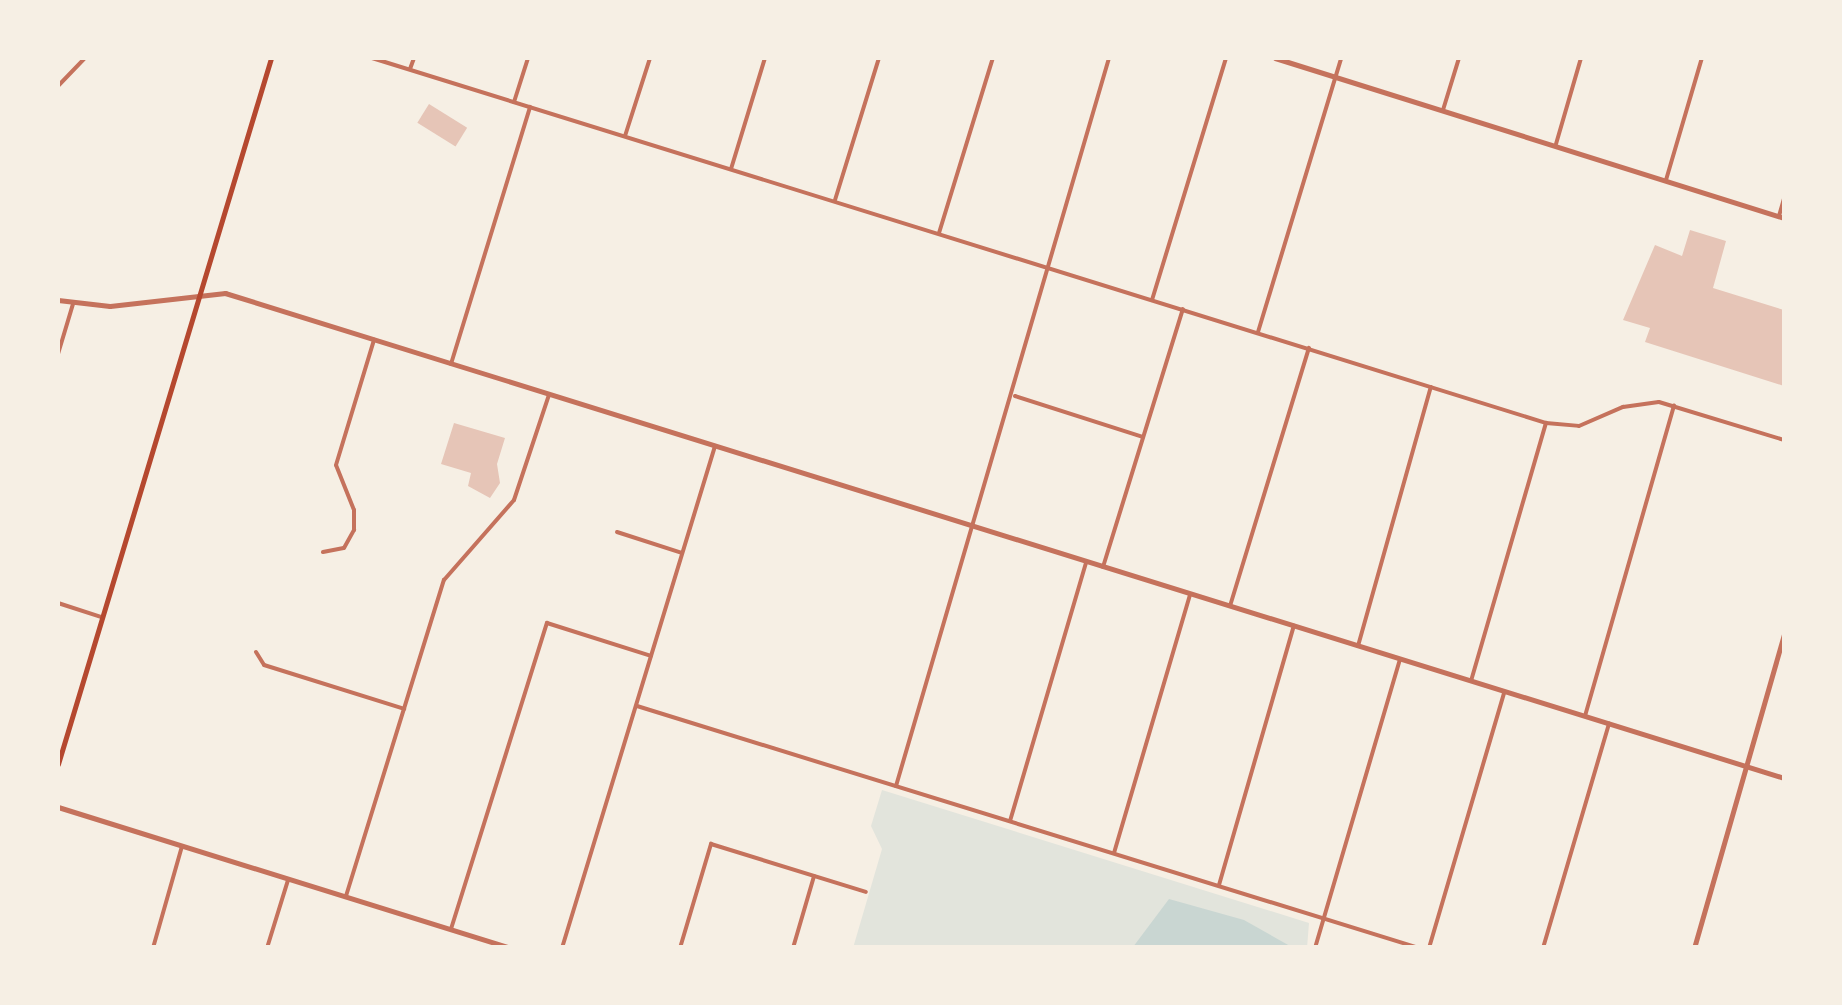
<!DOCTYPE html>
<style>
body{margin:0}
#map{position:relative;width:1842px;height:1005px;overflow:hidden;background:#f6efe4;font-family:Inter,sans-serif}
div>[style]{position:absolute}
.green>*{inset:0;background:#e2e4dc}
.water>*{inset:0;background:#c9d6d2}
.building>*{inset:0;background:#e6c5b7;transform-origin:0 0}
.minor>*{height:4px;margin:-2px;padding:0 2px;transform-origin:2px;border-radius:2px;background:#c5725c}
.tertiary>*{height:5px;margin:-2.5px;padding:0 2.5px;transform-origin:2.5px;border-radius:2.5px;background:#c5725c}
.secondary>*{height:5px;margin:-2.5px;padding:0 2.5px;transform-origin:2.5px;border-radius:2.5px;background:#b5482f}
span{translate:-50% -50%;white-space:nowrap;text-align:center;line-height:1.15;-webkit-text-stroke:8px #f6efe4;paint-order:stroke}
.frame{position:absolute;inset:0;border:60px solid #f6efe4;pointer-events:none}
</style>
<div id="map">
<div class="green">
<div style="clip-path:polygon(882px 790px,1309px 923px,1307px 948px,853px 948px,882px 849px,871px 826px)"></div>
</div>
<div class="water">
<div style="clip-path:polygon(1169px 899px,1244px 920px,1290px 946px,1133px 947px)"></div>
</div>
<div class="building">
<div style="left:429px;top:104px;width:45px;height:22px;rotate:32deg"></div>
<div style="clip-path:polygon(1690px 230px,1726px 241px,1713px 288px,1784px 310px,1784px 386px,1645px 342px,1650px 328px,1623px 320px,1655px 245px,1682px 256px)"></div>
<div style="clip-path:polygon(454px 423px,505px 438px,497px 464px,500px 483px,490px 498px,468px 486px,471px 473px,441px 464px)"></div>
</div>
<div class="minor">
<div style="left:372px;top:58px;width:1229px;rotate:17.27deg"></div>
<div style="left:1546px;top:423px;width:33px;rotate:5deg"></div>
<div style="left:1579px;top:426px;width:48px;rotate:-23.4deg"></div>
<div style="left:1623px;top:407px;width:36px;rotate:-8deg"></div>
<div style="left:1659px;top:402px;width:131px;rotate:16.9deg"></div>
<div style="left:410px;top:69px;width:12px;rotate:-70deg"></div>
<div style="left:58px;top:86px;width:39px;rotate:-46deg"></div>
<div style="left:514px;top:102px;width:46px;rotate:-72.3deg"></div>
<div style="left:1443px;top:110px;width:54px;rotate:-72.9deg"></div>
<div style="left:625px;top:136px;width:82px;rotate:-72.2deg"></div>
<div style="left:1556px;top:144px;width:90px;rotate:-73.8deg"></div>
<div style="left:731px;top:169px;width:116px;rotate:-73deg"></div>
<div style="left:1666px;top:180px;width:127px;rotate:-73.6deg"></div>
<div style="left:835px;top:200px;width:149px;rotate:-72.8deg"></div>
<div style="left:1779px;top:216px;width:18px;rotate:-74deg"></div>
<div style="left:939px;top:233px;width:183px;rotate:-72.9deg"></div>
<div style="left:1152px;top:300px;width:253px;rotate:-73deg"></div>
<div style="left:1258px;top:332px;width:286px;rotate:-73.1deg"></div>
<div style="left:58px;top:354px;width:52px;rotate:-73.3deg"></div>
<div style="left:451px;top:364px;width:269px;rotate:-72.9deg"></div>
<div style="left:1015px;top:396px;width:134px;rotate:17.8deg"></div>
<div style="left:617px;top:532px;width:68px;rotate:17.9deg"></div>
<div style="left:323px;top:552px;width:21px;rotate:-11deg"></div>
<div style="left:344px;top:548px;width:21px;rotate:-61deg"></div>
<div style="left:354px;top:530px;width:20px;rotate:-90deg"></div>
<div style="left:354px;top:510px;width:48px;rotate:-111.8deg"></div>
<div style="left:336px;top:465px;width:131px;rotate:-73.1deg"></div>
<div style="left:1103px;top:567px;width:270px;rotate:-72.8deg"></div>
<div style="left:58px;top:603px;width:45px;rotate:18deg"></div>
<div style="left:1230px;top:606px;width:270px;rotate:-73deg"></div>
<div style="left:1358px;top:646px;width:269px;rotate:-74.3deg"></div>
<div style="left:256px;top:652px;width:15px;rotate:58deg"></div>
<div style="left:264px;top:665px;width:147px;rotate:17.4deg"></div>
<div style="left:1471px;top:681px;width:269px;rotate:-73.8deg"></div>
<div style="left:637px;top:706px;width:819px;rotate:17.2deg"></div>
<div style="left:1585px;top:716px;width:323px;rotate:-74deg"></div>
<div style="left:896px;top:786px;width:759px;rotate:-73.69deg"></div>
<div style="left:1010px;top:821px;width:270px;rotate:-73.6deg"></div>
<div style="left:1114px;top:853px;width:270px;rotate:-73.6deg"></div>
<div style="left:1219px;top:885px;width:270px;rotate:-73.9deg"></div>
<div style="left:346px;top:896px;width:331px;rotate:-72.8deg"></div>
<div style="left:444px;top:580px;width:106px;rotate:-48.8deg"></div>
<div style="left:514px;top:500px;width:111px;rotate:-71.6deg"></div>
<div style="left:451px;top:929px;width:321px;rotate:-72.6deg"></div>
<div style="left:547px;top:623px;width:109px;rotate:17.6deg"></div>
<div style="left:153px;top:948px;width:106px;rotate:-74.1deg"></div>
<div style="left:241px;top:948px;width:25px"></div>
<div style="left:267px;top:948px;width:71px;rotate:-72.8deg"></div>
<div style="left:562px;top:948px;width:525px;rotate:-73.05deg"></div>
<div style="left:680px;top:948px;width:109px;rotate:-73.4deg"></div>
<div style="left:711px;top:844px;width:162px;rotate:17.2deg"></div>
<div style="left:793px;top:948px;width:75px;rotate:-73.7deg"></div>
<div style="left:1315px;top:948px;width:301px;rotate:-73.6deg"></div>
<div style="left:1429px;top:948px;width:266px;rotate:-73.6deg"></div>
<div style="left:1543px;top:948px;width:234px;rotate:-73.6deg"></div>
</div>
<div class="tertiary">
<div style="left:1275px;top:58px;width:534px;rotate:17.45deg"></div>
<div style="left:58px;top:300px;width:52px;rotate:6.6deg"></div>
<div style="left:110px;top:306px;width:116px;rotate:-6.4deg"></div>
<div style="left:225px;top:293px;width:1633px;rotate:17.28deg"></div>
<div style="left:58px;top:807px;width:474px;rotate:17.3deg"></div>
<div style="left:1694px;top:948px;width:326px;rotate:-74deg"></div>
</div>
<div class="secondary">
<div style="left:58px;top:764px;width:737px;rotate:-73.21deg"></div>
</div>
<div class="frame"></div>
</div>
